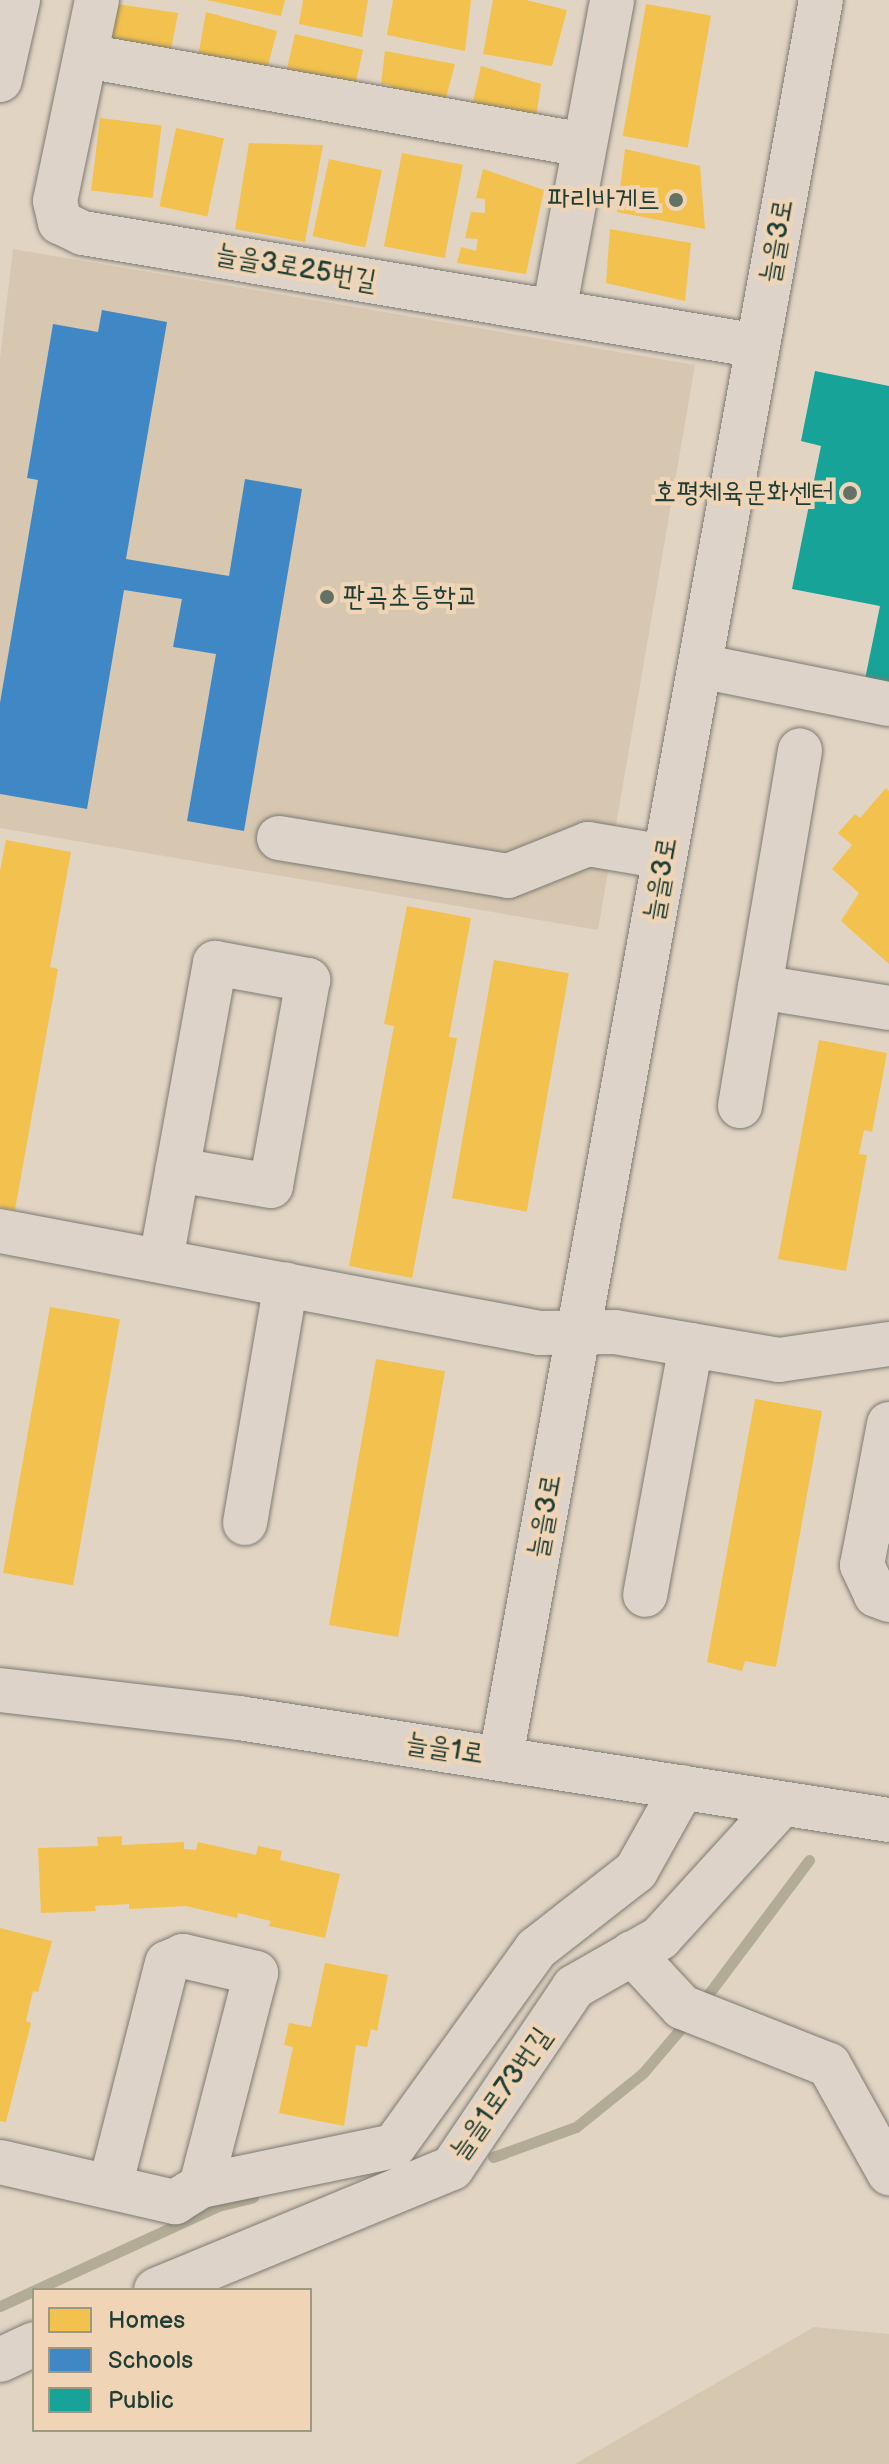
<!DOCTYPE html>
<meta charset="utf-8">
<style>
body{margin:0}
#map{position:relative;width:889px;height:2464px;overflow:hidden;background:#e2d4c3;font-family:"Balsamiq Sans","Poor Story",sans-serif}
div>[style]{position:absolute}
.built>*{inset:0;background:#d7c7b1}
.green>*{inset:0;background:#d6c7b0}
.homes>*{inset:0;background:#f2c14e;transform-origin:0 0}
.schools>*{inset:0;background:#3f88c5}
.public>*{inset:0;background:#17a398}
.stream>*{height:11px;margin:-5.5px;padding:0 5.5px;transform-origin:5.5px;border-radius:5.5px;background:#b2ab96}
.roads{filter:drop-shadow(0 0 2px #7c7b72) drop-shadow(0 0 2px #7c7b72)}
.minor>*{height:44px;margin:-22px;padding:0 22px;transform-origin:22px;border-radius:22px;background:#ddd3c8}
.dots>*{width:22px;height:22px;translate:-50% -50%;box-sizing:border-box;border:4px solid #efd5b6;border-radius:50%}
span{translate:-50% -50%;white-space:nowrap;text-align:center;line-height:1.15;-webkit-text-stroke:8px #efd5b6;paint-order:stroke}
.poi-label{font-size:28px;color:#1f3d34}
.right{translate:-100% -50%;text-align:right}
.left{translate:0 -50%;text-align:left}
.street-label{font-size:28px;color:#1f3d34}
.legend{position:absolute;left:32px;top:2288px;width:280px;height:144px;box-sizing:border-box;background:#efd5b6;border:2px solid #9c9882;margin:0;padding:10px 14px;list-style:none;font-size:24px;color:#1f3d34}
.legend li{display:flex;align-items:center;gap:16px;height:40px}
.legend b{width:40px;border:2px solid #9c9882}
</style>
<div id="map">
<div class="built">
<div style="clip-path:polygon(13px 249px,695px 365px,598px 930px,0 828px,0 358px)"></div>
</div>
<div class="green">
<div style="clip-path:polygon(814px 2327px,889px 2334px,889px 2464px,575px 2464px)"></div>
</div>
<div class="homes">
<div style="clip-path:polygon(207px 0,285px 0,281px 16px)"></div>
<div style="clip-path:polygon(303px 0,368px 0,362px 37px,299px 24px)"></div>
<div style="clip-path:polygon(393px 0,471px 0,465px 51px,387px 35px)"></div>
<div style="clip-path:polygon(493px 0,526px 0,567px 10px,552px 66px,483px 54px)"></div>
<div style="clip-path:polygon(110px 3px,178px 13px,168px 66px,120px 56px,108px 36px)"></div>
<div style="left:646px;top:4px;width:66px;height:134px;rotate:10deg"></div>
<div style="clip-path:polygon(206px 12px,277px 31px,264px 81px,196px 68px)"></div>
<div style="left:295px;top:34px;width:70px;height:49px;rotate:13deg"></div>
<div style="clip-path:polygon(385px 51px,455px 64px,442px 113px,389px 104px,391px 85px,381px 84px)"></div>
<div style="clip-path:polygon(481px 66px,541px 84px,534px 131px,469px 119px)"></div>
<div style="left:100px;top:118px;width:62px;height:73px;rotate:7deg"></div>
<div style="left:176px;top:128px;width:49px;height:80px;rotate:12deg"></div>
<div style="clip-path:polygon(249px 143px,323px 145px,305px 242px,235px 229px)"></div>
<div style="clip-path:polygon(625px 149px,700px 166px,705px 229px,617px 212px)"></div>
<div style="left:402px;top:153px;width:62px;height:95px;rotate:11deg"></div>
<div style="left:329px;top:159px;width:54px;height:79px;rotate:12deg"></div>
<div style="clip-path:polygon(483px 169px,544px 190px,526px 274px,457px 263px,461px 247px,476px 251px,478px 239px,465px 238px,471px 212px,485px 213px,485px 199px,476px 198px)"></div>
<div style="clip-path:polygon(610px 229px,691px 243px,685px 301px,606px 283px)"></div>
<div style="clip-path:polygon(886px 788px,889px 791px,889px 964px,841px 921px,859px 893px,832px 869px,852px 845px,838px 833px,855px 814px,860px 818px)"></div>
<div style="clip-path:polygon(6px 840px,71px 852px,50px 967px,58px 969px,15px 1210px,0 1207px,0 871px)"></div>
<div style="clip-path:polygon(407px 906px,471px 918px,449px 1037px,457px 1038px,412px 1278px,349px 1266px,394px 1026px,384px 1024px)"></div>
<div style="left:494px;top:960px;width:76px;height:242px;rotate:10deg"></div>
<div style="clip-path:polygon(819px 1040px,887px 1053px,872px 1132px,864px 1130px,859px 1154px,867px 1155px,846px 1271px,778px 1259px)"></div>
<div style="left:50px;top:1307px;width:71px;height:270px;rotate:10deg"></div>
<div style="left:376px;top:1359px;width:70px;height:270px;rotate:10deg"></div>
<div style="clip-path:polygon(755px 1399px,822px 1411px,776px 1667px,745px 1661px,742px 1671px,707px 1662px)"></div>
<div style="clip-path:polygon(122px 1836px,122px 1845px,184px 1842px,184px 1849px,196px 1850px,198px 1842px,256px 1855px,258px 1846px,282px 1851px,280px 1860px,340px 1874px,325px 1938px,269px 1926px,271px 1921px,238px 1913px,237px 1918px,186px 1906px,129px 1909px,129px 1904px,95px 1906px,96px 1911px,41px 1913px,38px 1848px,98px 1846px,97px 1837px)"></div>
<div style="clip-path:polygon(0 1928px,52px 1941px,38px 1992px,33px 1991px,26px 2021px,31px 2023px,6px 2122px,0 2121px)"></div>
<div style="clip-path:polygon(325px 1963px,388px 1975px,377px 2031px,371px 2029px,367px 2047px,356px 2045px,344px 2126px,279px 2113px,293px 2047px,284px 2045px,289px 2023px,311px 2027px)"></div>
</div>
<div class="schools">
<div style="clip-path:polygon(102px 310px,167px 322px,126px 559px,229px 576px,245px 479px,302px 489px,244px 831px,187px 821px,216px 654px,173px 647px,182px 599px,124px 590px,87px 809px,0 794px,0 703px,38px 480px,27px 478px,53px 324px,98px 332px)"></div>
</div>
<div class="public">
<div style="clip-path:polygon(815px 371px,889px 386px,889px 689px,864px 684px,880px 606px,792px 589px,821px 446px,801px 441px)"></div>
</div>
<div class="stream">
<div style="left:701px;top:2004px;width:180px;rotate:-53.1deg"></div>
<div style="left:493px;top:2157px;width:88px;rotate:-19.9deg"></div>
<div style="left:576px;top:2127px;width:86px;rotate:-38.9deg"></div>
<div style="left:643px;top:2073px;width:70px;rotate:-49.7deg"></div>
<div style="left:0;top:2306px;width:240px;rotate:-24.6deg"></div>
<div style="left:218px;top:2206px;width:36px;rotate:-14deg"></div>
</div>
<div class="roads">
<div class="minor">
<div style="left:97px;top:0;width:205px;rotate:101.8deg"></div>
<div style="left:55px;top:201px;width:22px;rotate:77deg"></div>
<div style="left:60px;top:222px;width:25px;rotate:26deg"></div>
<div style="left:83px;top:233px;width:684px;rotate:9.5deg"></div>
<div style="left:86px;top:56px;width:506px;rotate:10.13deg"></div>
<div style="left:0;top:80px;width:82px;rotate:-77.3deg"></div>
<div style="left:554px;top:311px;width:316px;rotate:-79.4deg"></div>
<div style="left:700px;top:666px;width:193px;rotate:11.4deg"></div>
<div style="left:279px;top:838px;width:232px;rotate:9.4deg"></div>
<div style="left:508px;top:876px;width:86px;rotate:-21.8deg"></div>
<div style="left:588px;top:844px;width:78px;rotate:9.6deg"></div>
<div style="left:760px;top:987px;width:240px;rotate:-80.4deg"></div>
<div style="left:740px;top:1106px;width:121px;rotate:-80.5deg"></div>
<div style="left:760px;top:987px;width:131px;rotate:9.2deg"></div>
<div style="left:0;top:1231px;width:550px;rotate:10.7deg"></div>
<div style="left:540px;top:1333px;width:75px;rotate:-0.8deg"></div>
<div style="left:615px;top:1332px;width:77px;rotate:9.7deg"></div>
<div style="left:691px;top:1345px;width:254px;rotate:100.4deg"></div>
<div style="left:161px;top:1260px;width:302px;rotate:-79.7deg"></div>
<div style="left:215px;top:963px;width:95px;rotate:10.4deg"></div>
<div style="left:308px;top:980px;width:209px;rotate:100.2deg"></div>
<div style="left:271px;top:1186px;width:95px;rotate:-170.3deg"></div>
<div style="left:691px;top:1345px;width:89px;rotate:9.7deg"></div>
<div style="left:779px;top:1360px;width:111px;rotate:-8.3deg"></div>
<div style="left:889px;top:1424px;width:97px;rotate:100.7deg"></div>
<div style="left:871px;top:1519px;width:18px;rotate:9deg"></div>
<div style="left:871px;top:1519px;width:47px;rotate:101.1deg"></div>
<div style="left:862px;top:1565px;width:33px;rotate:65deg"></div>
<div style="left:876px;top:1595px;width:14px;rotate:21deg"></div>
<div style="left:245px;top:1523px;width:242px;rotate:-80.3deg"></div>
<div style="left:0;top:1690px;width:241px;rotate:6.7deg"></div>
<div style="left:239px;top:1718px;width:658px;rotate:8.92deg"></div>
<div style="left:501px;top:1757px;width:1786px;rotate:-79.68deg"></div>
<div style="left:632px;top:1953px;width:74px;rotate:47.2deg"></div>
<div style="left:682px;top:2007px;width:158px;rotate:21.5deg"></div>
<div style="left:829px;top:2065px;width:124px;rotate:60.9deg"></div>
<div style="left:0;top:2162px;width:180px;rotate:12.9deg"></div>
<div style="left:175px;top:2202px;width:31px;rotate:-32deg"></div>
<div style="left:201px;top:2186px;width:220px;rotate:-75.5deg"></div>
<div style="left:256px;top:1973px;width:75px;rotate:-166.9deg"></div>
<div style="left:183px;top:1956px;width:17px;rotate:156deg"></div>
<div style="left:167px;top:1963px;width:230px;rotate:104.3deg"></div>
<div style="left:201px;top:2186px;width:197px;rotate:-11.7deg"></div>
<div style="left:394px;top:2146px;width:243px;rotate:-54.2deg"></div>
<div style="left:536px;top:1949px;width:127px;rotate:-38deg"></div>
<div style="left:636px;top:1871px;width:96px;rotate:-60.8deg"></div>
<div style="left:156px;top:2290px;width:320px;rotate:-22.4deg"></div>
<div style="left:452px;top:2168px;width:218px;rotate:-56deg"></div>
<div style="left:574px;top:1987px;width:99px;rotate:-29.7deg"></div>
<div style="left:660px;top:1938px;width:180px;rotate:-47.7deg"></div>
<div style="left:0;top:2360px;width:38px;rotate:-25deg"></div>
</div>
</div>
<div class="dots">
<div style="left:676px;top:200px;background:#637266"></div>
<div style="left:850px;top:493px;background:#637266"></div>
<div style="left:327px;top:597px;background:#637266"></div>
</div>
<div class="poi-label">
<span class="right" style="left:660px;top:200px">파리바게트</span>
<span class="right" style="left:834px;top:493px">호평체육문화센터</span>
<span class="left" style="left:343px;top:597px">판곡초등학교</span>
</div>
<div class="street-label">
<span style="left:777px;top:241px;rotate:-80deg">늘을3로</span>
<span style="left:296px;top:268px;rotate:10deg">늘을3로25번길</span>
<span style="left:661px;top:879px;rotate:-80deg">늘을3로</span>
<span style="left:545px;top:1516px;rotate:-80deg">늘을3로</span>
<span style="left:445px;top:1749px;rotate:9deg">늘을1로</span>
<span style="left:501px;top:2094px;rotate:-55deg">늘을1로73번길</span>
</div>
<ul class="legend">
<li><b style="height:22px;background:#f2c14e"></b>Homes</li>
<li><b style="height:22px;background:#3f88c5"></b>Schools</li>
<li><b style="height:22px;background:#17a398"></b>Public</li>
</ul>
</div>
